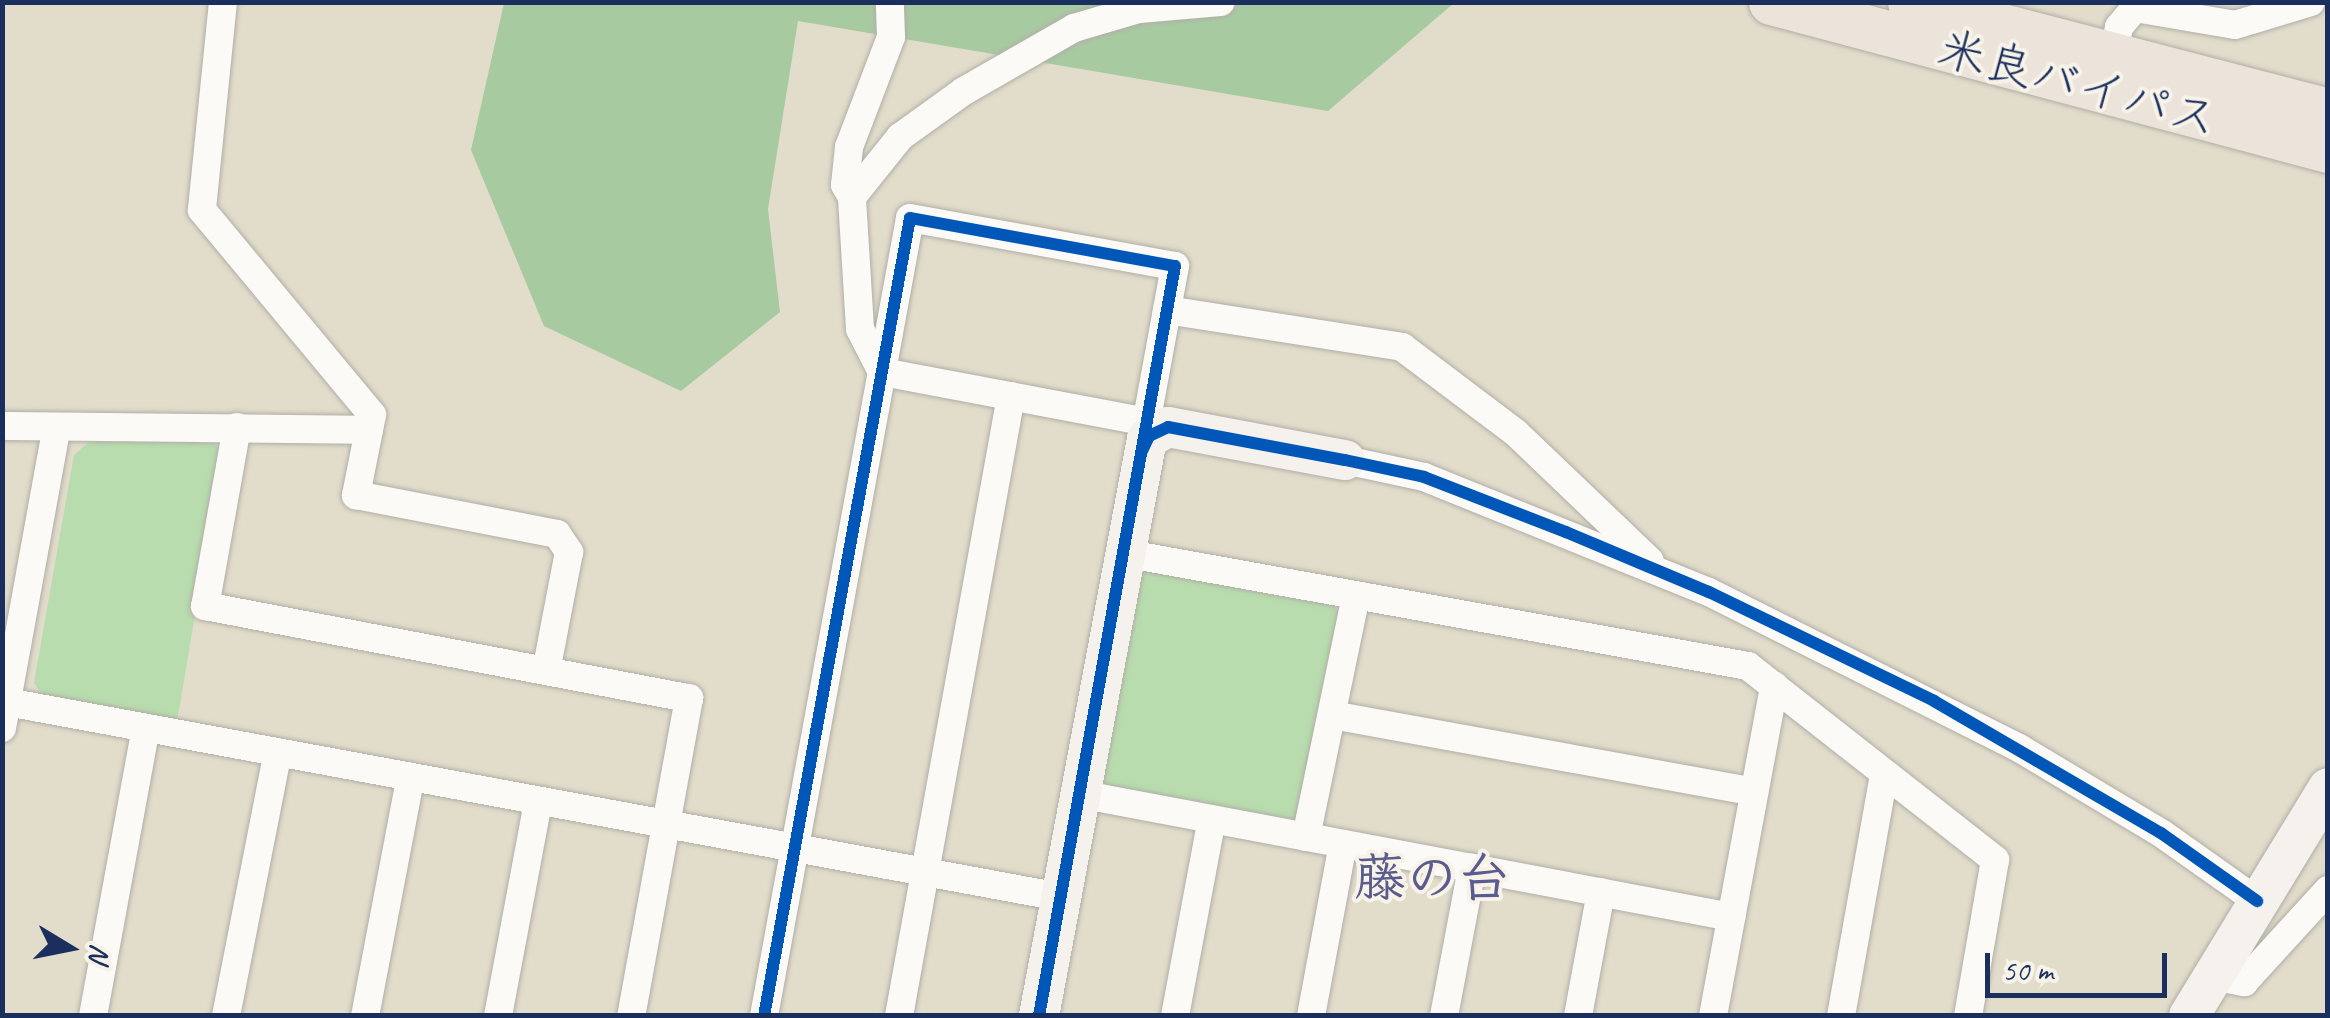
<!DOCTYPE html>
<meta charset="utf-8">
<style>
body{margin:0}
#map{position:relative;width:2330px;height:1018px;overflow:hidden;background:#e2dcca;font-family:Caveat,"Klee One",sans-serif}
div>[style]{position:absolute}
.green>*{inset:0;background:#b8dcad}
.forest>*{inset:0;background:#a8caa1}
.roads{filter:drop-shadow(0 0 2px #b0aea7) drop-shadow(0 0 2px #b0aea7)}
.street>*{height:28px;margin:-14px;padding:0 14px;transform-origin:14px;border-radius:14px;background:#fbfaf7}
.secondary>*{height:40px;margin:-20px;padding:0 20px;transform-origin:20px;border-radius:20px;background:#f5f1ec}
.primary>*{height:45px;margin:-22.5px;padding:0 22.5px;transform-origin:22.5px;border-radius:22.5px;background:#ece4db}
.cycleway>*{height:12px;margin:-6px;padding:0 6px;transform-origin:6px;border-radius:6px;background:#0057b8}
span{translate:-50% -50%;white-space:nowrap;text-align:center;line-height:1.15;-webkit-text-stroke:8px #f7f3e8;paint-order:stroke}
.street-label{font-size:48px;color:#1b2f5e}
.quarter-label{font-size:52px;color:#5a5b8e;font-weight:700}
.frame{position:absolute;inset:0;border:5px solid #1b2f5e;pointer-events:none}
.north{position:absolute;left:20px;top:898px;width:100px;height:100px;-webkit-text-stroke:8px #f7f3e8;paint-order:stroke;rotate:100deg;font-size:28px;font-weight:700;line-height:40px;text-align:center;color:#1b2f5e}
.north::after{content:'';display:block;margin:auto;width:35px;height:45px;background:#1b2f5e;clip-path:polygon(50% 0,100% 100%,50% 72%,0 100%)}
.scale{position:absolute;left:1985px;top:953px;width:182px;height:45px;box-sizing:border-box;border:5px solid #1b2f5e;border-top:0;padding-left:12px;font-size:30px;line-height:35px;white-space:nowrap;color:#1b2f5e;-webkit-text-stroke:8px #f7f3e8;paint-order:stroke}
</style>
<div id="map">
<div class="green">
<div style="clip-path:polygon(211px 439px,222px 453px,177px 722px,44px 698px,34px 683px,74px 455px,89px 442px)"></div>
<div style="clip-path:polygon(1147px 567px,1331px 602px,1341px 617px,1300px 825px,1106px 788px,1099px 774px,1135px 575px)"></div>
</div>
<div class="forest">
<div style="clip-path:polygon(504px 3px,1454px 3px,1328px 111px,798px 21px,768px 209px,780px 312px,681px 391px,544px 326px,471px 150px)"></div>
</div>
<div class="roads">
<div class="street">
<div style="left:223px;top:2px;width:209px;rotate:95.8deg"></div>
<div style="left:202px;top:210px;width:266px;rotate:50.3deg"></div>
<div style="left:372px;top:415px;width:82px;rotate:101.3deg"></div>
<div style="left:356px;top:495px;width:205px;rotate:11deg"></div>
<div style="left:557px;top:534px;width:22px;rotate:56deg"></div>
<div style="left:569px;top:552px;width:121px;rotate:100.9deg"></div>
<div style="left:2111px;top:69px;width:43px;rotate:-79.2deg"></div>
<div style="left:2119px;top:27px;width:25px;rotate:-50deg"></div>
<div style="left:2135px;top:8px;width:101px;rotate:9.6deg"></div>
<div style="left:2235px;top:25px;width:79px;rotate:-16.8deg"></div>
<div style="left:852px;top:197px;width:14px;rotate:-120deg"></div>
<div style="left:845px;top:185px;width:38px;rotate:-84deg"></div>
<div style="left:849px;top:147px;width:118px;rotate:-69.1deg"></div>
<div style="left:891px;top:37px;width:35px;rotate:-92deg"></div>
<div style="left:1167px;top:310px;width:238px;rotate:8.9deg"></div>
<div style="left:1402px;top:347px;width:143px;rotate:37deg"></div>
<div style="left:1516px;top:433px;width:185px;rotate:43.7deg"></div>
<div style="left:1147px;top:422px;width:270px;rotate:-169.3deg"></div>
<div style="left:882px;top:372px;width:48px;rotate:-117.1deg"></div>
<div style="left:860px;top:329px;width:132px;rotate:-93.5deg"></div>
<div style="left:852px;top:197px;width:77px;rotate:-51.3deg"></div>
<div style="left:900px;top:137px;width:79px;rotate:-35.7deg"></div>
<div style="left:964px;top:91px;width:127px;rotate:-29.8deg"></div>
<div style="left:1074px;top:28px;width:68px;rotate:-16.3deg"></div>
<div style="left:1139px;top:9px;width:82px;rotate:-4.9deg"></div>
<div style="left:2px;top:426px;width:367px;rotate:0.6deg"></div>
<div style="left:237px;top:427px;width:182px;rotate:100.1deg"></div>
<div style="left:205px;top:606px;width:493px;rotate:10.8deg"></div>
<div style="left:689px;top:698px;width:323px;rotate:100.3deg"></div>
<div style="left:1345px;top:460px;width:81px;rotate:12.1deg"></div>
<div style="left:1424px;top:477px;width:307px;rotate:22deg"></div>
<div style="left:1709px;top:592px;width:347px;rotate:26.7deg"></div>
<div style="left:2019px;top:748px;width:165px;rotate:30.9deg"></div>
<div style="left:2161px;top:833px;width:118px;rotate:35.3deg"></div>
<div style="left:1123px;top:553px;width:635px;rotate:10.25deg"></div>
<div style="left:1748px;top:666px;width:314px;rotate:38.1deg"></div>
<div style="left:1995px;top:860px;width:158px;rotate:99.8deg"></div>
<div style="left:7px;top:702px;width:1071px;rotate:10.49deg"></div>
<div style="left:1332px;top:715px;width:429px;rotate:10.3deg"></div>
<div style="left:2px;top:728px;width:303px;rotate:-79.7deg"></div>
<div style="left:1079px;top:794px;width:664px;rotate:10.68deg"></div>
<div style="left:1306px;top:837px;width:247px;rotate:-78.3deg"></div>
<div style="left:2212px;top:976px;width:33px;rotate:11deg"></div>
<div style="left:2244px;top:982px;width:125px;rotate:-47.6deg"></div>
<div style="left:93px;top:1016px;width:293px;rotate:-79.6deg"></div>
<div style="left:226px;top:1016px;width:265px;rotate:-78.9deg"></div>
<div style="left:365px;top:1016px;width:239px;rotate:-79.2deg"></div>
<div style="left:498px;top:1016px;width:217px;rotate:-79.4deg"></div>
<div style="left:764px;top:1016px;width:811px;rotate:-79.63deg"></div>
<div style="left:910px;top:218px;width:269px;rotate:10.3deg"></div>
<div style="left:1175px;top:266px;width:189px;rotate:100.4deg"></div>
<div style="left:899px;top:1016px;width:630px;rotate:-79.76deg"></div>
<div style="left:1175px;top:1016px;width:200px;rotate:-79.4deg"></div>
<div style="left:1311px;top:1016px;width:175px;rotate:-79.5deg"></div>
<div style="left:1444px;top:1016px;width:151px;rotate:-79.3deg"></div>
<div style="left:1578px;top:1016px;width:126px;rotate:-79.5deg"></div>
<div style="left:1713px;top:1016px;width:336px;rotate:-79.5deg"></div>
<div style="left:1841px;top:1016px;width:245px;rotate:-79.9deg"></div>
</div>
<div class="secondary">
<div style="left:1039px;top:1016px;width:587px;rotate:-79.4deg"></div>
<div style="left:1147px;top:439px;width:24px;rotate:-30deg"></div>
<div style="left:1168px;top:427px;width:180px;rotate:10.6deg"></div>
<div style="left:2189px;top:1016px;width:267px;rotate:-58.6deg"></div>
</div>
<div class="primary">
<div style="left:1771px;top:2px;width:576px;rotate:14.88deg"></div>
<div style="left:1910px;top:2px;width:432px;rotate:14.6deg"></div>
</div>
</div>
<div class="cycleway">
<div style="left:1142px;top:451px;width:17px;rotate:-65deg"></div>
<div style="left:1149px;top:436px;width:21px;rotate:-25deg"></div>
<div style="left:1168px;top:427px;width:180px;rotate:10.6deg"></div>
<div style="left:1345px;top:460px;width:81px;rotate:12.1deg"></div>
<div style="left:1424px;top:477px;width:152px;rotate:21.2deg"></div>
<div style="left:1566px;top:532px;width:155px;rotate:22.8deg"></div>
<div style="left:1709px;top:592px;width:250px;rotate:25.8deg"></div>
<div style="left:1934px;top:701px;width:263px;rotate:30.2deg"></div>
<div style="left:2161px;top:833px;width:118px;rotate:35.3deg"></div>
<div style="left:764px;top:1016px;width:811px;rotate:-79.63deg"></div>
<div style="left:910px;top:218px;width:269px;rotate:10.3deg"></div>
<div style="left:1175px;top:266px;width:762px;rotate:100.28deg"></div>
</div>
<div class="street-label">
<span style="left:2078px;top:84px;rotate:15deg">米良バイパス</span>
</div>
<div class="quarter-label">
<span style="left:1432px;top:879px">藤の台</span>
</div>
<div class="frame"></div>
<div class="north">N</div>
<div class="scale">50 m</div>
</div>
